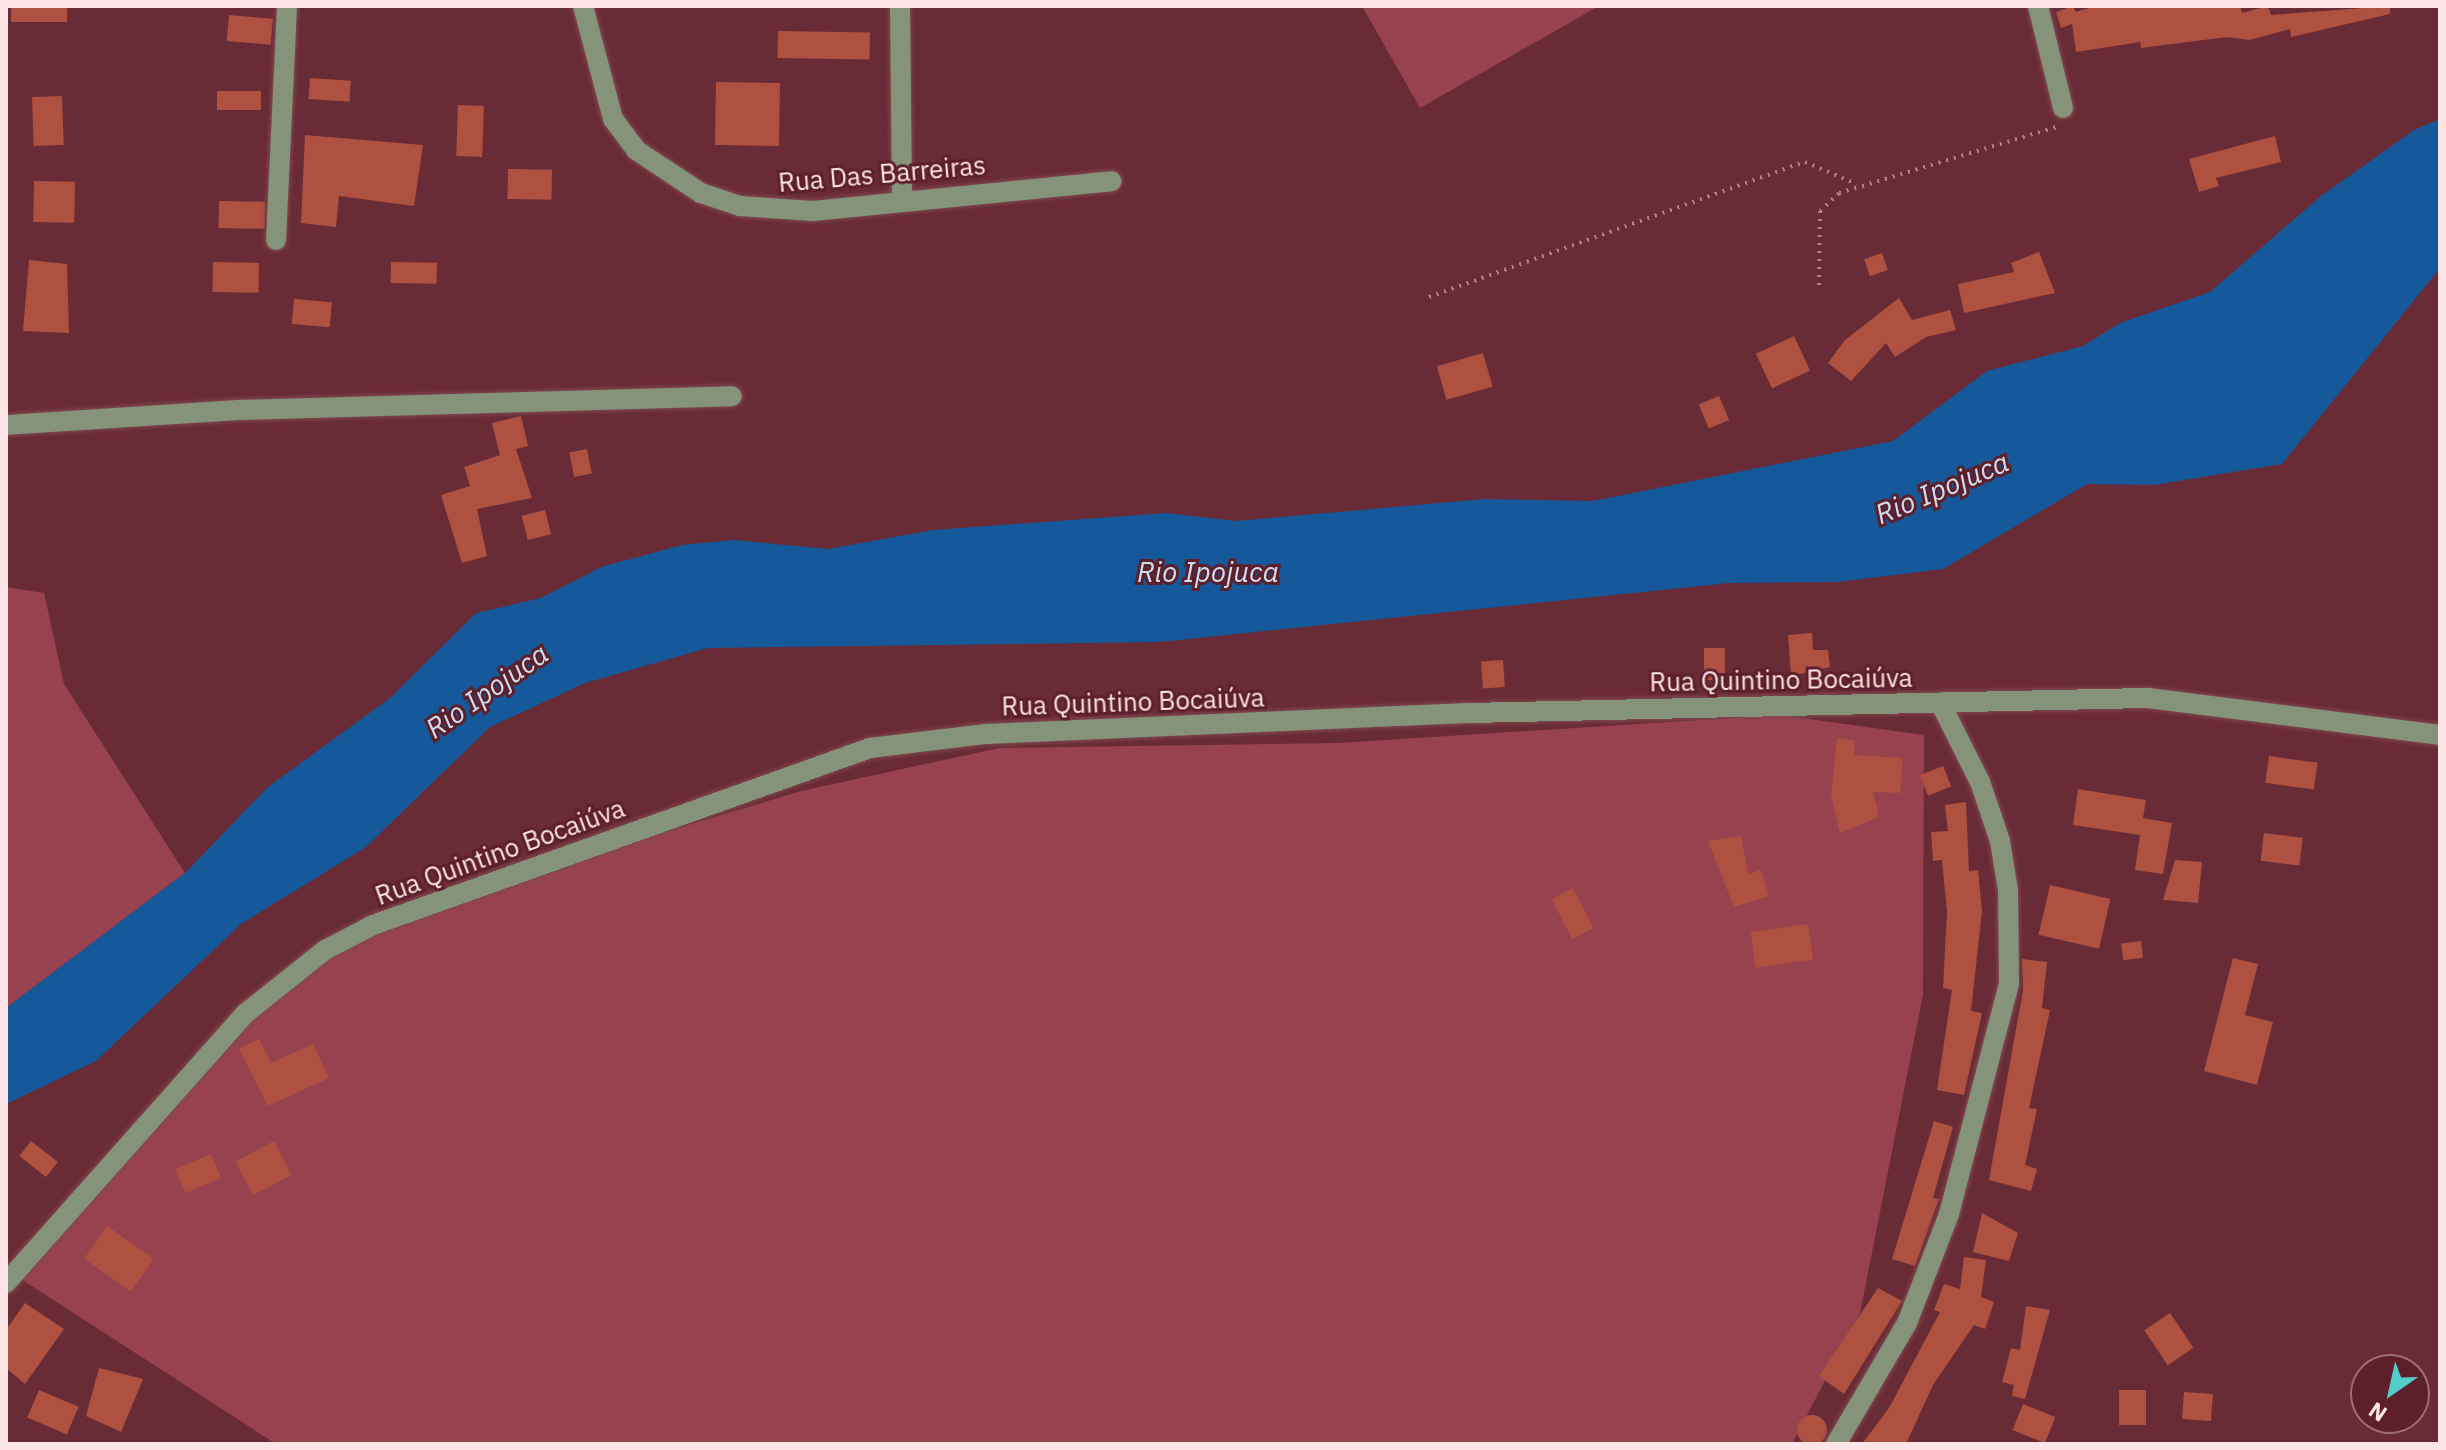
<!DOCTYPE html>
<meta charset="utf-8">
<style>
body{margin:0}
#map{position:relative;width:2446px;height:1450px;overflow:hidden;background:#692b35;font-family:"IBM Plex Sans",sans-serif}
div>[style]{position:absolute}
.green>*{inset:0;background:#984250}
.water>*{inset:0;background:#15599b}
.building>*{inset:0;background:#ae5140;transform-origin:0 0}
.round{border-radius:50%}
.path>*{height:4px;margin-top:-2px;transform-origin:0;background:repeating-linear-gradient(90deg,#af8389 0 2px,transparent 0 8px)}
.roads{filter:drop-shadow(0 0 2px #814951) drop-shadow(0 0 2px #814951)}
.minor>*{height:20px;margin:-10px;padding:0 10px;transform-origin:10px;border-radius:10px;background:#84937a}
span{translate:-50% -50%;white-space:nowrap;text-align:center;line-height:1.15;-webkit-text-stroke:6px #5d202b;paint-order:stroke}
.street-label{font-size:26px;color:#fde4e6}
.water-label{font-size:28px;color:#cdddf0;font-style:italic}
.frame{position:absolute;inset:0;border:8px solid #fde4e6;pointer-events:none}
.north{position:absolute;left:2350px;top:1354px;width:80px;height:80px;box-sizing:border-box;background:#5d202b;border:2px solid #9d6e76;border-radius:50%;rotate:214deg;font-size:22px;font-weight:700;line-height:32px;text-align:center;color:#fde4e6}
.north::after{content:'';display:block;margin:auto;width:28px;height:36px;background:#53cdc9;clip-path:polygon(50% 0,100% 100%,50% 72%,0 100%)}
</style>
<div id="map">
<div class="green">
<div style="clip-path:polygon(1362px 6px,1599px 6px,1420px 108px)"></div>
<div style="clip-path:polygon(6px 587px,44px 593px,64px 684px,185px 873px,6px 1008px)"></div>
<div style="clip-path:polygon(1780px 715px,1924px 735px,1923px 995px,1860px 1313px,1792px 1444px,276px 1444px,21px 1279px,262px 1006px,383px 917px,801px 791px,999px 748px,1338px 743px)"></div>
</div>
<div class="water">
<div style="clip-path:polygon(2440px 119px,2440px 268px,2282px 464px,2154px 485px,2087px 484px,1943px 569px,1838px 582px,1729px 583px,1159px 642px,708px 648px,585px 683px,490px 727px,366px 847px,241px 924px,96px 1061px,6px 1104px,6px 1008px,185px 873px,268px 787px,390px 698px,476px 613px,541px 598px,601px 567px,682px 545px,734px 540px,828px 549px,933px 530px,1166px 513px,1236px 521px,1485px 499px,1593px 501px,1893px 441px,1987px 371px,2083px 346px,2120px 323px,2210px 292px,2321px 196px,2414px 130px)"></div>
</div>
<div class="building">
<div style="left:11px;top:6px;width:56px;height:16px"></div>
<div style="clip-path:polygon(2073px 6px,2076px 12px,2095px 6px,2240px 6px,2242px 13px,2268px 6px,2271px 15px,2390px 6px,2390px 14px,2291px 37px,2290px 29px,2250px 40px,2227px 37px,2141px 48px,2140px 42px,2076px 52px,2072px 24px,2061px 28px,2056px 12px)"></div>
<div style="left:229px;top:15px;width:44px;height:26px;rotate:5deg"></div>
<div style="left:778px;top:31px;width:92px;height:27px;rotate:1deg"></div>
<div style="left:310px;top:78px;width:41px;height:21px;rotate:4deg"></div>
<div style="left:716px;top:82px;width:64px;height:63px;rotate:1deg"></div>
<div style="left:217px;top:91px;width:44px;height:19px"></div>
<div style="left:62px;top:96px;width:49px;height:30px;rotate:88deg"></div>
<div style="left:458px;top:105px;width:26px;height:51px;rotate:2deg"></div>
<div style="clip-path:polygon(305px 135px,423px 145px,414px 206px,339px 196px,336px 227px,301px 223px)"></div>
<div style="clip-path:polygon(2275px 136px,2281px 162px,2216px 178px,2219px 186px,2199px 192px,2189px 159px)"></div>
<div style="left:508px;top:169px;width:44px;height:30px;rotate:1deg"></div>
<div style="left:34px;top:181px;width:41px;height:41px;rotate:1deg"></div>
<div style="left:219px;top:201px;width:46px;height:27px;rotate:1deg"></div>
<div style="clip-path:polygon(2039px 252px,2055px 293px,1964px 313px,1958px 284px,2014px 272px,2011px 263px)"></div>
<div style="left:1882px;top:253px;width:18px;height:19px;rotate:71deg"></div>
<div style="clip-path:polygon(29px 260px,67px 264px,69px 333px,23px 331px)"></div>
<div style="left:213px;top:262px;width:46px;height:30px;rotate:1deg"></div>
<div style="left:391px;top:262px;width:46px;height:21px;rotate:1deg"></div>
<div style="clip-path:polygon(1899px 298px,1912px 320px,1950px 310px,1956px 330px,1926px 337px,1895px 357px,1886px 343px,1851px 381px,1828px 363px,1845px 340px)"></div>
<div style="left:294px;top:299px;width:38px;height:25px;rotate:5deg"></div>
<div style="left:1794px;top:336px;width:38px;height:42px;rotate:65deg"></div>
<div style="left:1483px;top:353px;width:35px;height:48px;rotate:74deg"></div>
<div style="left:1719px;top:396px;width:26px;height:22px;rotate:67deg"></div>
<div style="clip-path:polygon(521px 416px,528px 446px,516px 449px,532px 498px,477px 509px,487px 556px,462px 563px,441px 495px,470px 486px,464px 467px,500px 455px,492px 423px)"></div>
<div style="left:587px;top:449px;width:25px;height:18px;rotate:79deg"></div>
<div style="left:545px;top:510px;width:25px;height:24px;rotate:76deg"></div>
<div style="clip-path:polygon(1812px 633px,1813px 650px,1828px 650px,1830px 667px,1791px 676px,1788px 635px)"></div>
<div style="left:1704px;top:648px;width:21px;height:32px"></div>
<div style="left:1503px;top:660px;width:27px;height:22px;rotate:86deg"></div>
<div style="clip-path:polygon(1837px 738px,1855px 741px,1854px 755px,1903px 758px,1900px 793px,1873px 792px,1879px 817px,1840px 833px,1831px 795px)"></div>
<div style="left:2269px;top:756px;width:49px;height:27px;rotate:8deg"></div>
<div style="left:1943px;top:766px;width:22px;height:25px;rotate:68deg"></div>
<div style="clip-path:polygon(2078px 789px,2146px 800px,2143px 818px,2172px 823px,2163px 874px,2135px 870px,2140px 835px,2073px 825px)"></div>
<div style="clip-path:polygon(1966px 802px,1969px 871px,1978px 870px,1982px 911px,1971px 1011px,1982px 1013px,1964px 1095px,1937px 1090px,1952px 990px,1943px 988px,1947px 912px,1942px 860px,1933px 861px,1931px 832px,1948px 831px,1945px 805px)"></div>
<div style="left:2264px;top:833px;width:39px;height:28px;rotate:7deg"></div>
<div style="clip-path:polygon(1741px 836px,1748px 874px,1761px 870px,1769px 896px,1734px 907px,1708px 841px)"></div>
<div style="clip-path:polygon(2175px 860px,2202px 862px,2198px 903px,2163px 900px)"></div>
<div style="left:2050px;top:885px;width:62px;height:51px;rotate:13deg"></div>
<div style="left:1573px;top:888px;width:45px;height:24px;rotate:63deg"></div>
<div style="left:1808px;top:924px;width:36px;height:58px;rotate:82deg"></div>
<div style="left:2141px;top:941px;width:17px;height:20px;rotate:83deg"></div>
<div style="clip-path:polygon(2233px 958px,2258px 964px,2245px 1015px,2273px 1022px,2257px 1085px,2204px 1071px)"></div>
<div style="clip-path:polygon(2022px 959px,2047px 962px,2042px 1008px,2050px 1010px,2029px 1108px,2037px 1109px,2025px 1165px,2037px 1169px,2031px 1191px,1989px 1180px,2023px 990px)"></div>
<div style="clip-path:polygon(259px 1039px,271px 1063px,313px 1044px,329px 1078px,268px 1106px,239px 1049px)"></div>
<div style="clip-path:polygon(1934px 1121px,1953px 1127px,1933px 1198px,1939px 1199px,1915px 1266px,1892px 1259px)"></div>
<div style="left:31px;top:1141px;width:34px;height:19px;rotate:38deg"></div>
<div style="left:274px;top:1141px;width:38px;height:44px;rotate:62deg"></div>
<div style="left:211px;top:1154px;width:26px;height:39px;rotate:67deg"></div>
<div style="clip-path:polygon(1982px 1213px,2018px 1233px,2009px 1261px,1973px 1252px)"></div>
<div style="left:107px;top:1226px;width:57px;height:40px;rotate:35deg"></div>
<div style="clip-path:polygon(1964px 1257px,1986px 1260px,1981px 1297px,1994px 1302px,1985px 1329px,1974px 1325px,1933px 1385px,1906px 1444px,1862px 1444px,1889px 1408px,1940px 1312px,1934px 1310px,1944px 1284px,1960px 1289px)"></div>
<div style="clip-path:polygon(1878px 1288px,1902px 1301px,1844px 1394px,1819px 1376px)"></div>
<div style="clip-path:polygon(25px 1303px,64px 1329px,25px 1384px,6px 1368px,6px 1330px)"></div>
<div style="clip-path:polygon(2026px 1306px,2050px 1310px,2025px 1399px,2012px 1396px,2014px 1385px,2002px 1382px,2011px 1348px,2020px 1350px)"></div>
<div style="left:2170px;top:1313px;width:42px;height:31px;rotate:56deg"></div>
<div style="clip-path:polygon(99px 1368px,143px 1379px,121px 1432px,86px 1416px)"></div>
<div style="left:39px;top:1390px;width:43px;height:30px;rotate:23deg"></div>
<div style="left:2119px;top:1390px;width:27px;height:35px"></div>
<div style="left:2184px;top:1392px;width:29px;height:27px;rotate:4deg"></div>
<div style="left:2023px;top:1404px;width:35px;height:28px;rotate:22deg"></div>
<div class="round" style="left:1797px;top:1415px;width:30px;height:30px"></div>
</div>
<div class="path">
<div style="left:1819px;top:285px;width:74px;rotate:-89.2deg"></div>
<div style="left:1820px;top:211px;width:26px;rotate:-43deg"></div>
<div style="left:1839px;top:193px;width:227px;rotate:-16.9deg"></div>
<div style="left:1429px;top:297px;width:400px;rotate:-19.8deg"></div>
<div style="left:1805px;top:162px;width:56px;rotate:22.9deg"></div>
</div>
<div class="roads">
<div class="minor">
<div style="left:583px;top:6px;width:117px;rotate:75.1deg"></div>
<div style="left:613px;top:119px;width:39px;rotate:53deg"></div>
<div style="left:636px;top:150px;width:78px;rotate:33.5deg"></div>
<div style="left:701px;top:193px;width:41px;rotate:18.4deg"></div>
<div style="left:740px;top:206px;width:73px;rotate:3.9deg"></div>
<div style="left:813px;top:211px;width:300px;rotate:-5.7deg"></div>
<div style="left:900px;top:6px;width:192px;rotate:89.4deg"></div>
<div style="left:2038px;top:6px;width:105px;rotate:76.2deg"></div>
<div style="left:276px;top:240px;width:234px;rotate:-87.3deg"></div>
<div style="left:6px;top:425px;width:234px;rotate:-3.7deg"></div>
<div style="left:240px;top:410px;width:492px;rotate:-1.6deg"></div>
<div style="left:6px;top:1283px;width:361px;rotate:-48.4deg"></div>
<div style="left:246px;top:1013px;width:101px;rotate:-38.6deg"></div>
<div style="left:325px;top:950px;width:54px;rotate:-27.5deg"></div>
<div style="left:373px;top:925px;width:528px;rotate:-19.6deg"></div>
<div style="left:870px;top:748px;width:117px;rotate:-6.9deg"></div>
<div style="left:986px;top:734px;width:483px;rotate:-2.5deg"></div>
<div style="left:1469px;top:713px;width:679px;rotate:-1.27deg"></div>
<div style="left:2148px;top:698px;width:294px;rotate:7.2deg"></div>
<div style="left:1836px;top:1444px;width:140px;rotate:-59.6deg"></div>
<div style="left:1907px;top:1323px;width:117px;rotate:-68.9deg"></div>
<div style="left:1949px;top:1214px;width:239px;rotate:-75.4deg"></div>
<div style="left:2009px;top:983px;width:93px;rotate:-90.6deg"></div>
<div style="left:2008px;top:890px;width:50px;rotate:-99.3deg"></div>
<div style="left:2000px;top:841px;width:62px;rotate:-108.7deg"></div>
<div style="left:1980px;top:782px;width:89px;rotate:-116.6deg"></div>
</div>
</div>
<div class="street-label">
<span style="left:882px;top:174px;rotate:-5deg">Rua Das Barreiras</span>
<span style="left:1781px;top:680px;rotate:-1deg">Rua Quintino Bocaiúva</span>
<span style="left:1133px;top:702px;rotate:-2deg">Rua Quintino Bocaiúva</span>
<span style="left:500px;top:852px;rotate:-20deg">Rua Quintino Bocaiúva</span>
</div>
<div class="water-label">
<span style="left:1942px;top:488px;rotate:-23deg">Rio Ipojuca</span>
<span style="left:1208px;top:572px">Rio Ipojuca</span>
<span style="left:487px;top:691px;rotate:-35deg">Rio Ipojuca</span>
</div>
<div class="frame"></div>
<div class="north">N</div>
</div>
